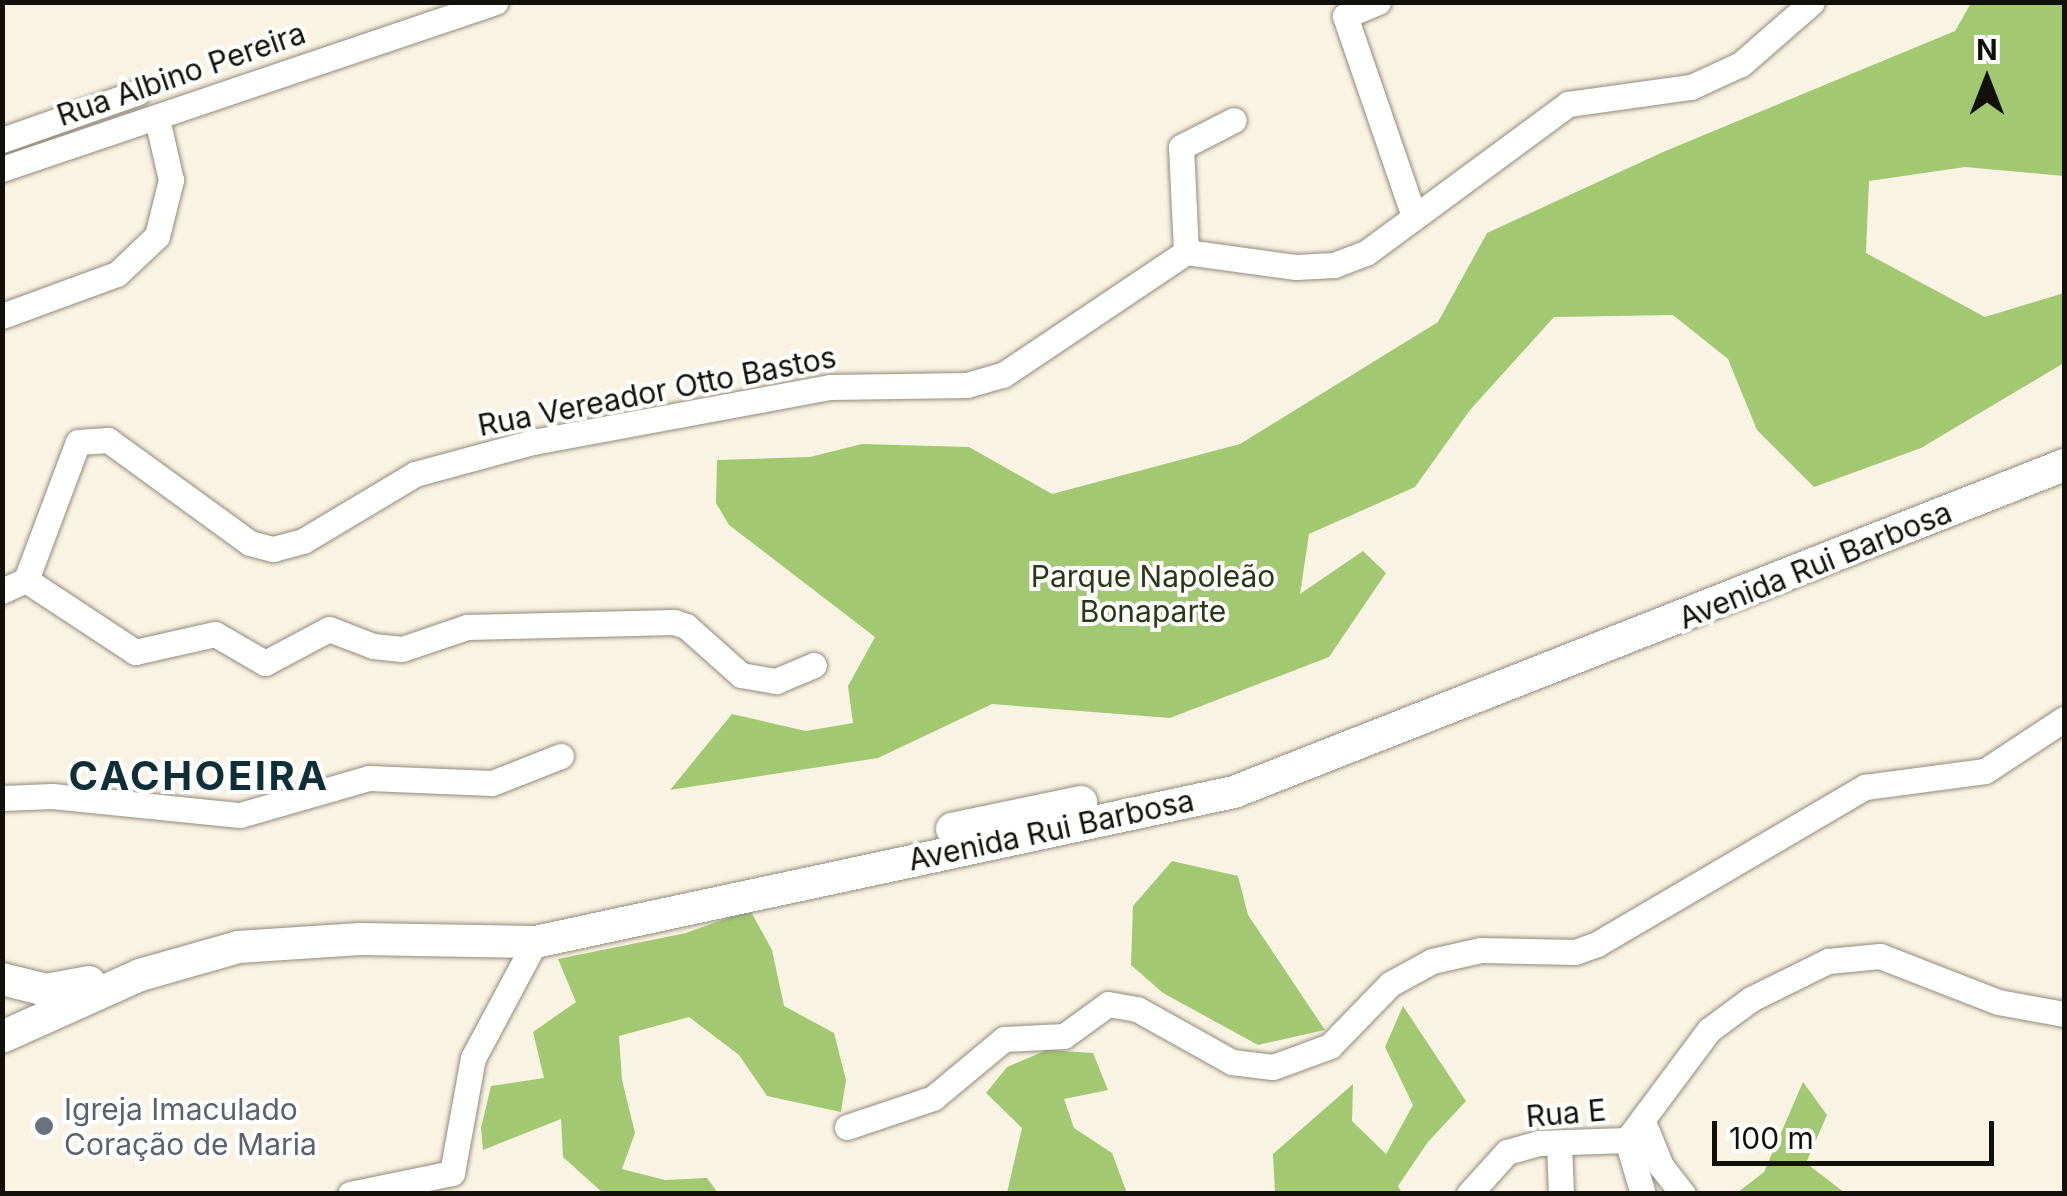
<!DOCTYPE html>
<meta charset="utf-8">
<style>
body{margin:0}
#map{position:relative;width:2067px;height:1196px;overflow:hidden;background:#f9f3e3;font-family:Inter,sans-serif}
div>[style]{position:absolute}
.forest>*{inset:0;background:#a2c971}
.roads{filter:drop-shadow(0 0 2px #918b7d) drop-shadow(0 0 2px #918b7d)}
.minor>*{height:25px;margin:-12.5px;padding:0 12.5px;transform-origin:12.5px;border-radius:12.5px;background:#fff}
.major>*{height:32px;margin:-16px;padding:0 16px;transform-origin:16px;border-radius:16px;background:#fff}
.dots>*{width:28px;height:28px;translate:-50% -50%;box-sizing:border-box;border:5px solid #fff;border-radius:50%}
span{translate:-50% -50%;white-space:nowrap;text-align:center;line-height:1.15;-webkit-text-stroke:8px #fff;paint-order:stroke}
.street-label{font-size:30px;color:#12100b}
.park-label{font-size:30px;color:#2a3915}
.worship-label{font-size:30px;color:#5b616d}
.left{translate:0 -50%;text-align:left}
.district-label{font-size:40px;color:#0e2f37;font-weight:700;letter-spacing:2.5px}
.frame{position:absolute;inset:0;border:5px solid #12100b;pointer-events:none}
.north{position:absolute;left:1937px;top:30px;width:100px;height:100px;-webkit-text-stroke:8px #fff;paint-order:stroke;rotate:0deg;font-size:28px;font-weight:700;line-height:40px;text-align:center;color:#12100b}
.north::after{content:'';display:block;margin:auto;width:35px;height:45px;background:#12100b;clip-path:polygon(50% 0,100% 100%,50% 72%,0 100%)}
.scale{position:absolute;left:1712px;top:1121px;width:282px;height:45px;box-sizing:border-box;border:5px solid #12100b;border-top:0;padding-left:12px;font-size:30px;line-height:35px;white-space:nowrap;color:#12100b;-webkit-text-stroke:8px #fff;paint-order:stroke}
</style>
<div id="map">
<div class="forest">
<div style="clip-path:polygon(1971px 3px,2064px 3px,2064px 176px,1965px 167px,1869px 181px,1866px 253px,1985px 317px,2064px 293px,2064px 363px,1921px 448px,1814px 487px,1757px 430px,1728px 359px,1673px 315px,1554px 317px,1470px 410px,1415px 487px,1309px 534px,1300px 594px,1363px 551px,1386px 573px,1329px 657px,1170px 718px,992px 704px,878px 758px,670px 790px,732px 714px,806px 731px,853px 723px,848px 686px,875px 637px,729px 525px,716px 503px,717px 460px,810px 457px,862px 444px,969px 447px,1052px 494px,1240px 444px,1438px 322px,1487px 233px,1663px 152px,1955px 31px)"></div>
<div style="clip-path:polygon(1172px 861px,1238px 876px,1248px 915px,1325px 1030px,1258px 1045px,1163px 993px,1131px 965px,1133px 906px)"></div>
<div style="clip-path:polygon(750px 910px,772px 950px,784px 1006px,834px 1033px,846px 1080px,841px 1112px,767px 1096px,739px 1055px,689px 1017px,619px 1036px,622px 1080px,635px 1133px,622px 1169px,665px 1180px,707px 1178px,718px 1193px,603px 1193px,563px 1157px,561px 1119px,483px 1150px,481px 1128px,491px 1086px,544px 1078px,533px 1032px,576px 1002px,558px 959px,686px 933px)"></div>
<div style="clip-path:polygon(1403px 1006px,1466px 1101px,1428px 1142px,1398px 1186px,1402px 1193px,1275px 1193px,1273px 1154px,1353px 1084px,1352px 1121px,1386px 1154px,1413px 1105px,1385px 1047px)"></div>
<div style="clip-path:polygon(1047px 1050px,1093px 1053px,1108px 1090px,1064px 1099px,1074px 1128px,1112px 1153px,1127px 1193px,1007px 1193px,1022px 1128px,986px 1093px,1007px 1067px)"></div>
<div style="clip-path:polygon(1803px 1082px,1827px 1115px,1806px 1163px,1845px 1193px,1737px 1193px,1764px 1172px)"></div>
</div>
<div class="roads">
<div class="minor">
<div style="left:1378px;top:2px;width:36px;rotate:157deg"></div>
<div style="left:1345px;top:16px;width:209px;rotate:71deg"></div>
<div style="left:2px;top:140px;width:144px;rotate:-19.4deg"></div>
<div style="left:2px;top:169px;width:521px;rotate:-18.71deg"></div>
<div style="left:1186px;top:252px;width:105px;rotate:-92.7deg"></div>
<div style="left:1181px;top:147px;width:59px;rotate:-27deg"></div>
<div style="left:2px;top:316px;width:122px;rotate:-20.1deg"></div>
<div style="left:117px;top:274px;width:55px;rotate:-43.5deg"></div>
<div style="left:157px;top:236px;width:58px;rotate:-76deg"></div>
<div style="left:171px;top:180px;width:63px;rotate:-102.9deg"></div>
<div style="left:26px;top:580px;width:147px;rotate:-69.4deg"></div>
<div style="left:78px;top:442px;width:30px;rotate:-4deg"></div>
<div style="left:108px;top:440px;width:175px;rotate:36deg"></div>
<div style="left:250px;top:543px;width:24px;rotate:15deg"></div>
<div style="left:273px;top:549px;width:31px;rotate:-15deg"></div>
<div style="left:303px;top:541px;width:131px;rotate:-30.9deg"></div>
<div style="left:415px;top:474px;width:122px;rotate:-15.2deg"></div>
<div style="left:533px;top:442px;width:302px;rotate:-10.5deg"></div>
<div style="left:830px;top:387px;width:137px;rotate:-0.8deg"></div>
<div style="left:967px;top:385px;width:37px;rotate:-16deg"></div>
<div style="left:1003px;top:375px;width:220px;rotate:-33.9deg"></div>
<div style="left:1186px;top:252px;width:111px;rotate:7.8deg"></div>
<div style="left:1296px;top:267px;width:38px;rotate:-3deg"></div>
<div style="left:1334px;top:265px;width:34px;rotate:-21deg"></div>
<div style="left:1366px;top:253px;width:251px;rotate:-36.4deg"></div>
<div style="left:1568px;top:104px;width:124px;rotate:-7.9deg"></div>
<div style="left:1691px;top:87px;width:55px;rotate:-24.7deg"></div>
<div style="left:1741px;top:64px;width:94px;rotate:-41.1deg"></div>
<div style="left:26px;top:580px;width:131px;rotate:33.4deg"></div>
<div style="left:135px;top:652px;width:82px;rotate:-12.7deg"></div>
<div style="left:215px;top:634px;width:58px;rotate:30.1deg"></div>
<div style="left:265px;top:663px;width:72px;rotate:-28deg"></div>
<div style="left:329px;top:629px;width:47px;rotate:21.1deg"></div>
<div style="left:373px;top:646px;width:29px;rotate:6deg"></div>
<div style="left:402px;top:649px;width:69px;rotate:-18.7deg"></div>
<div style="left:467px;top:627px;width:207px;rotate:-1.4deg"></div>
<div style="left:674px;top:622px;width:13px;rotate:18deg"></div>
<div style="left:686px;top:626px;width:74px;rotate:41.7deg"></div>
<div style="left:741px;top:675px;width:36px;rotate:10deg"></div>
<div style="left:776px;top:681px;width:41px;rotate:-22.8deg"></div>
<div style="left:2px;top:591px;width:26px;rotate:-25deg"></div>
<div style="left:2px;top:798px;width:50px;rotate:-2.3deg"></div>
<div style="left:52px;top:796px;width:189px;rotate:5.8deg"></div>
<div style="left:240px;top:815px;width:134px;rotate:-16deg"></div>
<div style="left:369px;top:778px;width:123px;rotate:2.3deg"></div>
<div style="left:492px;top:783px;width:74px;rotate:-21.4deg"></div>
<div style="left:1644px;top:1124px;width:45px;rotate:68deg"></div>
<div style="left:1661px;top:1166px;width:36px;rotate:52deg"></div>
<div style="left:847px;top:1127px;width:91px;rotate:-18.6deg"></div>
<div style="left:933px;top:1098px;width:92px;rotate:-39.7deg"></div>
<div style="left:1004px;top:1039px;width:60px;rotate:-2.9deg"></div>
<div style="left:1064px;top:1036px;width:54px;rotate:-36deg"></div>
<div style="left:1108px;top:1004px;width:29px;rotate:10deg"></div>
<div style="left:1137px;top:1009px;width:109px;rotate:29.2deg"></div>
<div style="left:1232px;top:1062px;width:41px;rotate:7deg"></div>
<div style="left:1273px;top:1067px;width:61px;rotate:-20.2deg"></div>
<div style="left:1330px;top:1046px;width:86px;rotate:-45.9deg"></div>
<div style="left:1390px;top:984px;width:48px;rotate:-28.7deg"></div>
<div style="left:1432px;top:961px;width:50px;rotate:-12.7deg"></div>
<div style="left:1481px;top:950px;width:94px;rotate:1.2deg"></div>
<div style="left:1575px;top:952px;width:23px;rotate:-20deg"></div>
<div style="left:1597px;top:944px;width:311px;rotate:-30.4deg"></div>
<div style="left:1865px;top:787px;width:121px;rotate:-7.6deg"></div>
<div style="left:1985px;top:771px;width:95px;rotate:-33.4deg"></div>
<div style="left:1627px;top:1140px;width:137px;rotate:-53.3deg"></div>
<div style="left:1709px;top:1030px;width:52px;rotate:-36.4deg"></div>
<div style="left:1751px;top:999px;width:86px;rotate:-26.3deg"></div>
<div style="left:1828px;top:961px;width:52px;rotate:-5.5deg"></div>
<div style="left:1880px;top:956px;width:127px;rotate:21.3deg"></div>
<div style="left:1998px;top:1002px;width:67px;rotate:10.3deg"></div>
<div style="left:1627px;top:1140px;width:56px;rotate:73.5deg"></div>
<div style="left:1559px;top:1144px;width:50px;rotate:87.7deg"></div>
<div style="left:350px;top:1194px;width:104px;rotate:-11.6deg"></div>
<div style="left:452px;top:1173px;width:117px;rotate:-79.7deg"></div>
<div style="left:473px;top:1058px;width:132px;rotate:-61.9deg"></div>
<div style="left:1469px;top:1194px;width:57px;rotate:-47.9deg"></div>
<div style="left:1507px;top:1152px;width:33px;rotate:-16deg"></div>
<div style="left:1539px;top:1143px;width:88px;rotate:-2deg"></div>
</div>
<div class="major">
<div style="left:952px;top:829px;width:132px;rotate:-11.8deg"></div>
<div style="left:2px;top:979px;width:45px;rotate:14deg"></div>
<div style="left:46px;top:990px;width:44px;rotate:-10.5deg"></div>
<div style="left:2px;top:1037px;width:151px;rotate:-24.2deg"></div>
<div style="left:140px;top:975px;width:102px;rotate:-15.9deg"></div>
<div style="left:238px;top:947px;width:122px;rotate:-3.8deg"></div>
<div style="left:360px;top:939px;width:175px;rotate:1deg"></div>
<div style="left:535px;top:942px;width:715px;rotate:-12.11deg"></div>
<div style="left:1234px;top:792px;width:892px;rotate:-21.5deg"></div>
</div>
</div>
<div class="dots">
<div style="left:44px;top:1126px;background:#6b7280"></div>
</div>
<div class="street-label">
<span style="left:181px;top:74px;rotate:-19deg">Rua Albino Pereira</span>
<span style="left:657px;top:391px;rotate:-11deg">Rua Vereador Otto Bastos</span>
<span style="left:1815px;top:565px;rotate:-22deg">Avenida Rui Barbosa</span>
<span style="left:1051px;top:830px;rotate:-12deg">Avenida Rui Barbosa</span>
<span style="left:1566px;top:1113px;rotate:-5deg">Rua E</span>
</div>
<div class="park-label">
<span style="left:1153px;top:593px">Parque Napoleão<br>Bonaparte</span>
</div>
<div class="worship-label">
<span class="left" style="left:64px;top:1126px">Igreja Imaculado<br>Coração de Maria</span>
</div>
<div class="district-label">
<span style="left:199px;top:776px">CACHOEIRA</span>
</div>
<div class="frame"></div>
<div class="north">N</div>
<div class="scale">100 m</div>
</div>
